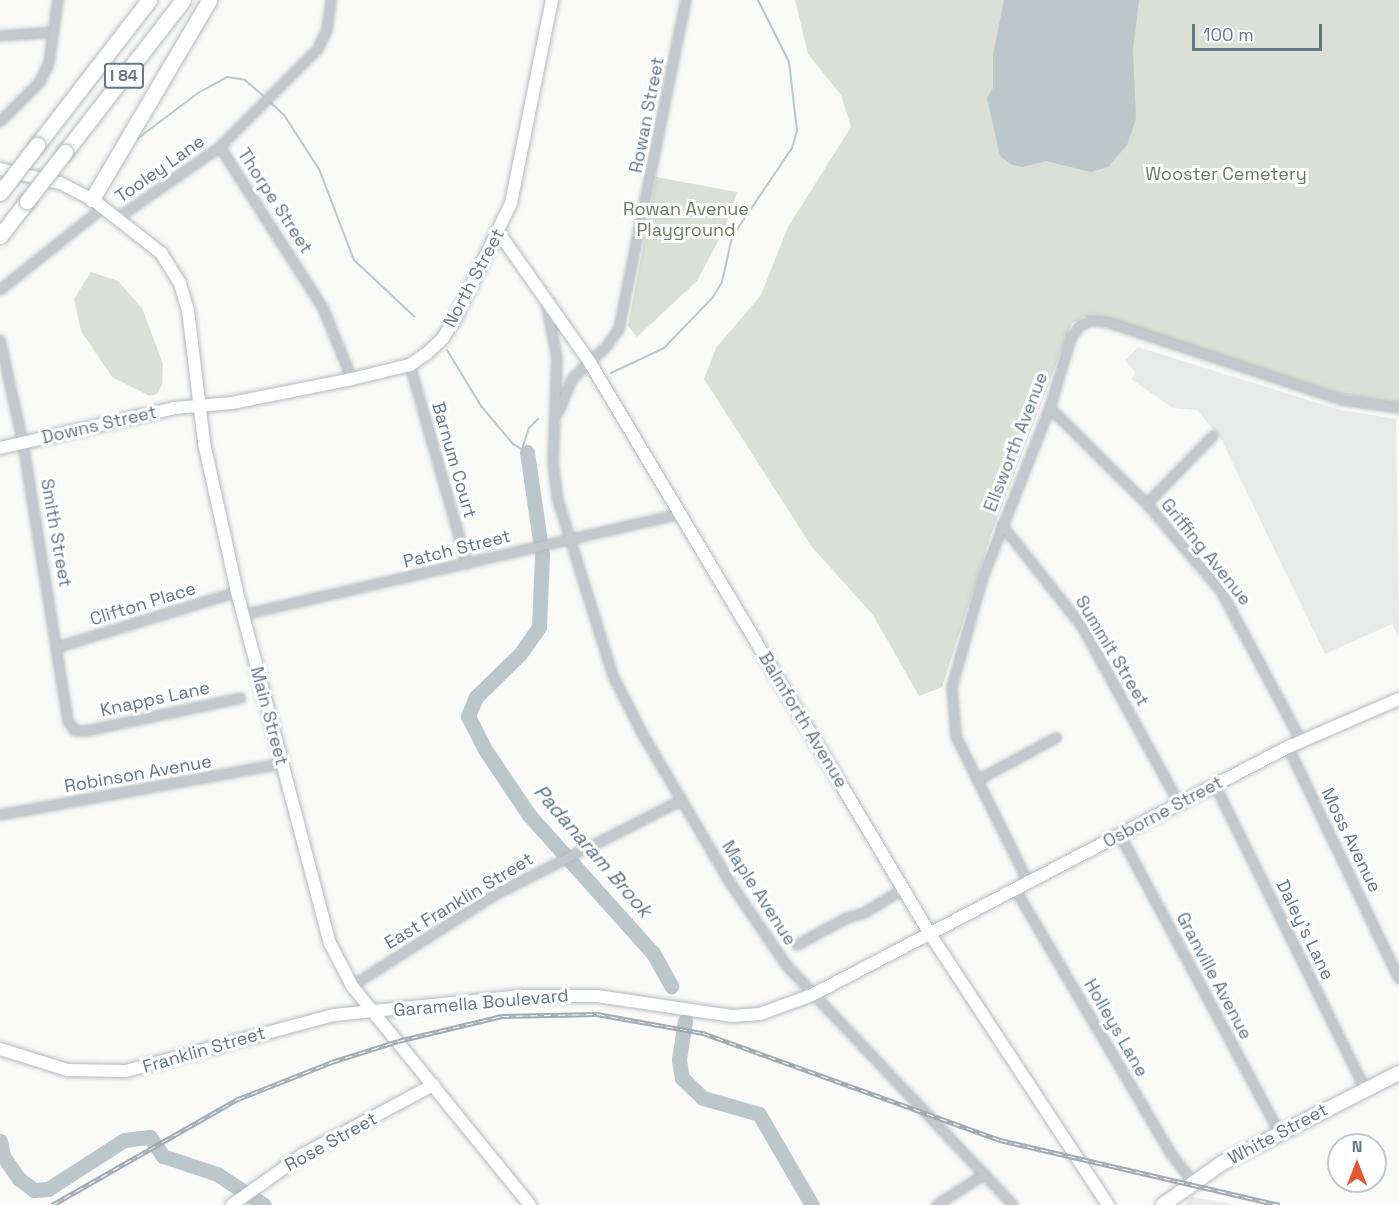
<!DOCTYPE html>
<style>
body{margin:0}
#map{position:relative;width:1399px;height:1205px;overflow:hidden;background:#fafaf8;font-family:"Space Grotesk",sans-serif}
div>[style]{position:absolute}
.built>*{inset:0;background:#e8e9e9}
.green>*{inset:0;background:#dadfd7}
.water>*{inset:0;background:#bbc7cb}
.stream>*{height:2px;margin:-1px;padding:0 1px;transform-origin:1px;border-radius:1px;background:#bbc7cb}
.river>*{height:15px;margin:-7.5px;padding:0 7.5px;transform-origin:7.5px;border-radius:7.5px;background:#bbc7cb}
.roads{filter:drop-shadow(0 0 2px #b3babf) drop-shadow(0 0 2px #b3babf)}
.street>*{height:8px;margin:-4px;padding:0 4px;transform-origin:4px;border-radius:4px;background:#c3c8cc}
.secondary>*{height:12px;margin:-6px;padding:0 6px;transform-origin:6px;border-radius:6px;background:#fff}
.primary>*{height:14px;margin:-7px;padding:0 7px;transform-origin:7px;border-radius:7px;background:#fff}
.highway>*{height:15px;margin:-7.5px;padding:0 7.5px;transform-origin:7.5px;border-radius:7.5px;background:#fff}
.rail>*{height:4.5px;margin-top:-2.25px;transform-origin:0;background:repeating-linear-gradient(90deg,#fff 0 7px,#a2aab0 0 14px);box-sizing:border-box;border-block:2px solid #a2aab0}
.bridges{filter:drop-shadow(0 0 2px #b4b9bd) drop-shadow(0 0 2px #b4b9bd)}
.highway-bridge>*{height:15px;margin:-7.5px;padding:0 7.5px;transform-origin:7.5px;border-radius:7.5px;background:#fff}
span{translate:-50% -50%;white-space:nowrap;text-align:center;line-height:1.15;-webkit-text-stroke:6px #fff;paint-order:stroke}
.shield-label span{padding:2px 4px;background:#fff;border:2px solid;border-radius:4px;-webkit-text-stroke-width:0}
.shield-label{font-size:16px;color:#657683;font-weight:700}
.street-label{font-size:18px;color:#657683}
.park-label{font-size:18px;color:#687a64}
.water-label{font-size:20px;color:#60757c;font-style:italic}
.north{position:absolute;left:1327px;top:1133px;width:60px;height:60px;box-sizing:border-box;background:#fff;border:2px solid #c1c8cd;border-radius:50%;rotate:0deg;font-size:16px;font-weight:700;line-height:24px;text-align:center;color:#657683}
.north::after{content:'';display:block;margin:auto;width:21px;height:27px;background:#e4572e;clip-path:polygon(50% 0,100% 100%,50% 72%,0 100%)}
.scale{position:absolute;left:1192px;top:24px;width:130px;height:27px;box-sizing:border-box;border:3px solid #657683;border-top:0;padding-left:8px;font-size:18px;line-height:21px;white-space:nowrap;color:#657683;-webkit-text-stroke:4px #fff;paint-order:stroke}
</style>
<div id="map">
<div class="built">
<div style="clip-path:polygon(1138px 347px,1340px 410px,1396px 419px,1399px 638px,1392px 624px,1325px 654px,1221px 439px,1197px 410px,1173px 408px,1131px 379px,1136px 372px,1125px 361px)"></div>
<div style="clip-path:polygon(1192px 1197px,1237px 1205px,1184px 1205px)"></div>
</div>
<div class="green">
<div style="clip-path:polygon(795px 0,1399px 0,1399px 404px,1336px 393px,1106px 318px,1084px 317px,1072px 323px,993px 529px,942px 687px,919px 696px,873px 615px,812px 547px,704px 379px,716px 348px,761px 295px,788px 227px,851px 127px,841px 95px,808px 54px)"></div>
<div style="clip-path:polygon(656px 177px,737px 192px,724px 230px,697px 281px,637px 337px,628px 326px)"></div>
<div style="clip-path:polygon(91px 272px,118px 281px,142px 308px,163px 364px,162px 385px,157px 394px,150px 396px,112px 377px,81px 331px,74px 299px)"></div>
</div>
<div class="water">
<div style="clip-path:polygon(1004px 0,1139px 0,1133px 50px,1136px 119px,1127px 145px,1108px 167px,1091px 172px,1046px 161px,1023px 167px,1012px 165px,1000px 156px,987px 98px,993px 88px,993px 55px)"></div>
</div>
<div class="stream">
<div style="left:270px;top:102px;width:19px;rotate:43deg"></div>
<div style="left:284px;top:115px;width:64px;rotate:57.1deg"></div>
<div style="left:319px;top:169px;width:97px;rotate:69deg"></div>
<div style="left:354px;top:260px;width:83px;rotate:43.1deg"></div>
<div style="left:137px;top:139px;width:76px;rotate:-37deg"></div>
<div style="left:198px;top:93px;width:33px;rotate:-29deg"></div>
<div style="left:227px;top:77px;width:18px;rotate:9deg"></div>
<div style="left:245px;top:80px;width:28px;rotate:41deg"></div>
<div style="left:447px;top:350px;width:66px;rotate:58.7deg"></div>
<div style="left:481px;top:406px;width:50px;rotate:49.9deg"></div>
<div style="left:513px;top:444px;width:16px;rotate:30deg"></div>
<div style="left:611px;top:373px;width:59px;rotate:-25.3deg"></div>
<div style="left:664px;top:348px;width:71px;rotate:-46.1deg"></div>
<div style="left:713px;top:297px;width:17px;rotate:-59deg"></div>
<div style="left:722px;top:282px;width:46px;rotate:-77.5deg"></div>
<div style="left:732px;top:237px;width:107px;rotate:-56deg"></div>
<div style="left:792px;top:148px;width:18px;rotate:-74deg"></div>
<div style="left:797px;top:131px;width:69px;rotate:-96.6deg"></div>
<div style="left:789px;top:62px;width:69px;rotate:-116.6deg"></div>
<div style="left:526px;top:450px;width:5px;rotate:-127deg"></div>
<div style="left:523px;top:446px;width:19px;rotate:-72deg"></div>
<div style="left:529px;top:428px;width:13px;rotate:-45deg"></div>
</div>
<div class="river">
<div style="left:527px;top:452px;width:104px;rotate:81.7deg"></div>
<div style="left:542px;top:555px;width:72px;rotate:92.4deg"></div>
<div style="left:539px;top:627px;width:33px;rotate:125deg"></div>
<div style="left:520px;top:654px;width:62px;rotate:135.7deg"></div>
<div style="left:476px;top:697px;width:21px;rotate:113deg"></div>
<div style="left:468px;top:716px;width:36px;rotate:63deg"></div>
<div style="left:484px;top:748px;width:81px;rotate:56.1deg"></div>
<div style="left:529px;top:815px;width:186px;rotate:48.1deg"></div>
<div style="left:653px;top:953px;width:38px;rotate:61deg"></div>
<div style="left:685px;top:1021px;width:39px;rotate:99deg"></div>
<div style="left:679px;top:1060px;width:18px;rotate:81deg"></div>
<div style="left:682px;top:1078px;width:29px;rotate:44deg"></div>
<div style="left:703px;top:1098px;width:58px;rotate:15.9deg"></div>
<div style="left:759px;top:1114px;width:105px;rotate:59.8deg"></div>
<div style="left:0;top:1141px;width:15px;rotate:79deg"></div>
<div style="left:3px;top:1156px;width:28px;rotate:55deg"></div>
<div style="left:19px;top:1179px;width:19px;rotate:36deg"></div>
<div style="left:34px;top:1190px;width:14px;rotate:-4deg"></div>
<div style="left:48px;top:1189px;width:90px;rotate:-32.8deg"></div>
<div style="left:124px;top:1140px;width:26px;rotate:-7deg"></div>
<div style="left:150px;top:1137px;width:23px;rotate:56deg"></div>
<div style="left:163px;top:1156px;width:57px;rotate:18.4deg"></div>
<div style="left:217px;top:1174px;width:56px;rotate:33.4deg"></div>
</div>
<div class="roads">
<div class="street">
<div style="left:0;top:36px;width:54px;rotate:-4.2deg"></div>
<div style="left:0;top:122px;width:57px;rotate:-45deg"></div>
<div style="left:40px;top:82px;width:21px;rotate:-65deg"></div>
<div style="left:49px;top:63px;width:64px;rotate:-81.9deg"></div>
<div style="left:220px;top:147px;width:191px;rotate:57.4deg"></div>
<div style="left:323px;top:308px;width:77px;rotate:67.8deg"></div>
<div style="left:118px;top:218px;width:124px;rotate:-34.8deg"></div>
<div style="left:220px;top:147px;width:139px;rotate:-45deg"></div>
<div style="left:318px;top:49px;width:21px;rotate:-65deg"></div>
<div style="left:327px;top:30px;width:30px;rotate:-82deg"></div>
<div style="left:0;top:290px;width:133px;rotate:-38.6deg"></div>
<div style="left:547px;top:307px;width:52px;rotate:78.9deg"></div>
<div style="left:557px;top:358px;width:104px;rotate:92.2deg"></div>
<div style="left:553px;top:462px;width:35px;rotate:83deg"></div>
<div style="left:557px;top:497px;width:188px;rotate:72.6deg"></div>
<div style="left:613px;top:676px;width:64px;rotate:63deg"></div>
<div style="left:642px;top:733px;width:175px;rotate:59.5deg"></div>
<div style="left:731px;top:884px;width:99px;rotate:55.7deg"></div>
<div style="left:787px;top:966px;width:329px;rotate:46.6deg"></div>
<div style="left:0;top:340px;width:106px;rotate:77.4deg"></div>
<div style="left:23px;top:443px;width:282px;rotate:80.8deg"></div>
<div style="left:68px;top:721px;width:12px;rotate:55deg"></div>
<div style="left:75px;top:731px;width:11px"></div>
<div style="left:86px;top:731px;width:158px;rotate:-12deg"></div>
<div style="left:410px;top:365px;width:207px;rotate:74deg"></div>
<div style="left:1050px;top:408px;width:136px;rotate:44.7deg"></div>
<div style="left:1147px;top:504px;width:114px;rotate:49.6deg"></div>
<div style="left:1221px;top:591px;width:170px;rotate:61.9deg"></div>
<div style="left:558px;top:413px;width:38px;rotate:-67deg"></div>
<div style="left:573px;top:378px;width:45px;rotate:-43.2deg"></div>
<div style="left:606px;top:347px;width:22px;rotate:-54deg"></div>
<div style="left:619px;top:329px;width:336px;rotate:-78.5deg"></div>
<div style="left:1147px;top:504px;width:95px;rotate:-45.9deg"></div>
<div style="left:1002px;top:525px;width:131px;rotate:51.8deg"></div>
<div style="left:1083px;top:628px;width:200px;rotate:61.3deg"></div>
<div style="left:243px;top:615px;width:449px;rotate:-13deg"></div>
<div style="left:59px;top:647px;width:186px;rotate:-17.2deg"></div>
<div style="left:1288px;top:747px;width:257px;rotate:64.4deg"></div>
<div style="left:978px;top:780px;width:89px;rotate:-28.3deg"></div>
<div style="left:1215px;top:785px;width:339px;rotate:63.7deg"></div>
<div style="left:0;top:815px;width:287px;rotate:-10.3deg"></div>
<div style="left:1120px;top:835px;width:338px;rotate:61.8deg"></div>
<div style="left:1028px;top:882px;width:163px;rotate:-116.3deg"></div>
<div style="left:956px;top:736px;width:49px;rotate:-94.7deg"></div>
<div style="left:952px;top:687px;width:114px;rotate:-74.3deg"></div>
<div style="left:983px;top:577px;width:182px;rotate:-68.4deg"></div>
<div style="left:1050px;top:408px;width:73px;rotate:-73.3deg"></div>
<div style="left:1071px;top:338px;width:15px;rotate:-53deg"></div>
<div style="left:1080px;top:326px;width:11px;rotate:-27deg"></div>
<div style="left:1090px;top:321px;width:16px;rotate:4deg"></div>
<div style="left:1106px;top:322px;width:249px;rotate:18.3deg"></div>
<div style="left:1342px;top:400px;width:58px;rotate:8deg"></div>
<div style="left:1015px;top:889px;width:308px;rotate:59.5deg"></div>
<div style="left:1171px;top:1154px;width:34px;rotate:52deg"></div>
<div style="left:797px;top:945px;width:57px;rotate:-28.4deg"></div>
<div style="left:847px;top:918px;width:18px;rotate:-16deg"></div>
<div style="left:864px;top:913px;width:47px;rotate:-31deg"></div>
<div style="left:352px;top:986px;width:169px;rotate:-32.5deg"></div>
<div style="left:495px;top:895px;width:210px;rotate:-26.9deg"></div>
<div style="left:937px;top:1205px;width:57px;rotate:-32.9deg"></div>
</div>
<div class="secondary">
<div style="left:0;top:169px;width:62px;rotate:13.1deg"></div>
<div style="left:60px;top:183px;width:36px;rotate:27deg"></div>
<div style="left:92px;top:199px;width:88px;rotate:38deg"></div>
<div style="left:161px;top:253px;width:36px;rotate:58deg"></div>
<div style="left:180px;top:284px;width:27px;rotate:73deg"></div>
<div style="left:188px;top:310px;width:134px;rotate:83.1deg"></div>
<div style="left:204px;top:443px;width:153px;rotate:77.5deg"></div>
<div style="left:237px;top:592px;width:363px;rotate:75.2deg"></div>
<div style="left:330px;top:943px;width:48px;rotate:62.9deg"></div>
<div style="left:352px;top:986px;width:282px;rotate:50.9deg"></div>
<div style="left:499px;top:233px;width:156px;rotate:54.9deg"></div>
<div style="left:589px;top:361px;width:667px;rotate:59.24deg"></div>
<div style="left:930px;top:934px;width:324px;rotate:56.7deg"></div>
<div style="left:0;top:448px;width:179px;rotate:-12.9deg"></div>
<div style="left:174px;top:408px;width:58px;rotate:-4.9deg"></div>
<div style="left:232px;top:403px;width:122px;rotate:-11.3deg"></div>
<div style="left:352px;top:379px;width:60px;rotate:-13.6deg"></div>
<div style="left:410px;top:365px;width:19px;rotate:-35deg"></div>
<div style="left:426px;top:354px;width:23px;rotate:-43deg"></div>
<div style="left:443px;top:338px;width:25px;rotate:-58deg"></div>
<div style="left:456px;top:317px;width:127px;rotate:-64.2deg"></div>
<div style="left:511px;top:203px;width:207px;rotate:-78.6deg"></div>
<div style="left:0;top:1049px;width:71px;rotate:17.2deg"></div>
<div style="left:68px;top:1070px;width:58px;rotate:1deg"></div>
<div style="left:126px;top:1071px;width:215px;rotate:-15.1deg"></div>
<div style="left:334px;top:1015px;width:189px;rotate:-5.8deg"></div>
<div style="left:522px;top:996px;width:75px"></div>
<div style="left:597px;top:996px;width:136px;rotate:8.4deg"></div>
<div style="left:732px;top:1016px;width:28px;rotate:-4deg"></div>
<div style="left:760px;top:1014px;width:55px;rotate:-20.1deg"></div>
<div style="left:812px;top:995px;width:537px;rotate:-27.52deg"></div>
<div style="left:1288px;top:747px;width:121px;rotate:-23.4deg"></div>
<div style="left:232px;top:1205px;width:86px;rotate:-35.5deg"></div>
<div style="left:302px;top:1155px;width:149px;rotate:-28.1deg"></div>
</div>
<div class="primary">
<div style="left:1163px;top:1205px;width:72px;rotate:-35.4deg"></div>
<div style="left:1222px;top:1163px;width:199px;rotate:-27deg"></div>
</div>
<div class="highway">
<div style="left:37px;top:145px;width:183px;rotate:-52.3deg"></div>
<div style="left:65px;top:152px;width:192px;rotate:-52.2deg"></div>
<div style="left:92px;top:199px;width:231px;rotate:-59.5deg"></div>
<div style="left:0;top:236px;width:44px;rotate:-52.4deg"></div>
</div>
</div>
<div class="rail">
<div style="left:52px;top:1205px;width:214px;rotate:-29.7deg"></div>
<div style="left:238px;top:1099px;width:101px;rotate:-21.5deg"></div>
<div style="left:332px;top:1062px;width:69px;rotate:-17.7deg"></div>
<div style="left:398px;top:1041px;width:107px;rotate:-13.5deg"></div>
<div style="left:502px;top:1016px;width:95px;rotate:-1.2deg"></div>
<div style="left:597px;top:1014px;width:108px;rotate:10.2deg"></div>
<div style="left:703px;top:1033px;width:316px;rotate:19.8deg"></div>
<div style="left:1000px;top:1140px;width:287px;rotate:13.1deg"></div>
</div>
<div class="bridges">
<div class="highway-bridge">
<div style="left:0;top:193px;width:61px;rotate:-52.4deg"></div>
<div style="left:27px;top:201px;width:62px;rotate:-52.2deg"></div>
</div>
</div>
<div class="shield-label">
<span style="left:124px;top:76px">I 84</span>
</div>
<div class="street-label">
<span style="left:647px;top:115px;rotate:-79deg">Rowan Street</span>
<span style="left:160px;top:169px;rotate:-35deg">Tooley Lane</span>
<span style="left:275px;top:201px;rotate:57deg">Thorpe Street</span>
<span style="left:474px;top:278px;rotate:-62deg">North Street</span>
<span style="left:99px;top:425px;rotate:-13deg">Downs Street</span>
<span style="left:1016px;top:442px;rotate:-69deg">Ellsworth Avenue</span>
<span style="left:454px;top:460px;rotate:74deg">Barnum Court</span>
<span style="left:56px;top:533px;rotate:80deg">Smith Street</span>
<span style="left:457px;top:549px;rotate:-14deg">Patch Street</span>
<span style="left:1206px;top:552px;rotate:51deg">Griffing Avenue</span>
<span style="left:143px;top:604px;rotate:-17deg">Clifton Place</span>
<span style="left:1112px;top:651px;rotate:59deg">Summit Street</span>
<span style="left:155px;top:699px;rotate:-12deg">Knapps Lane</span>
<span style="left:269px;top:716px;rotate:75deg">Main Street</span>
<span style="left:803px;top:720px;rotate:59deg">Balmforth Avenue</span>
<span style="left:138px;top:774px;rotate:-10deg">Robinson Avenue</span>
<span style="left:1163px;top:812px;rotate:-28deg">Osborne Street</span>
<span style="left:1351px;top:840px;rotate:64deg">Moss Avenue</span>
<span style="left:759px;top:893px;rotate:57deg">Maple Avenue</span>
<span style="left:459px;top:901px;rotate:-31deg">East Franklin Street</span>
<span style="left:1305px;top:930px;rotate:64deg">Daley's Lane</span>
<span style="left:1214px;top:976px;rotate:62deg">Granville Avenue</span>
<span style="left:481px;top:1003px;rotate:-5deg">Garamella Boulevard</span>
<span style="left:1116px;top:1028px;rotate:60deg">Holleys Lane</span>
<span style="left:204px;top:1050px;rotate:-16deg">Franklin Street</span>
<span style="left:1278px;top:1134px;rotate:-28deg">White Street</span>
<span style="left:331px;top:1142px;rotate:-29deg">Rose Street</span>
</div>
<div class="park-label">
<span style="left:1226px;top:174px">Wooster Cemetery</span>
<span style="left:686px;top:220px">Rowan Avenue<br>Playground</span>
</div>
<div class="water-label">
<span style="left:593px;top:851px;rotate:49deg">Padanaram Brook</span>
</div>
<div class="north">N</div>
<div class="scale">100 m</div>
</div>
